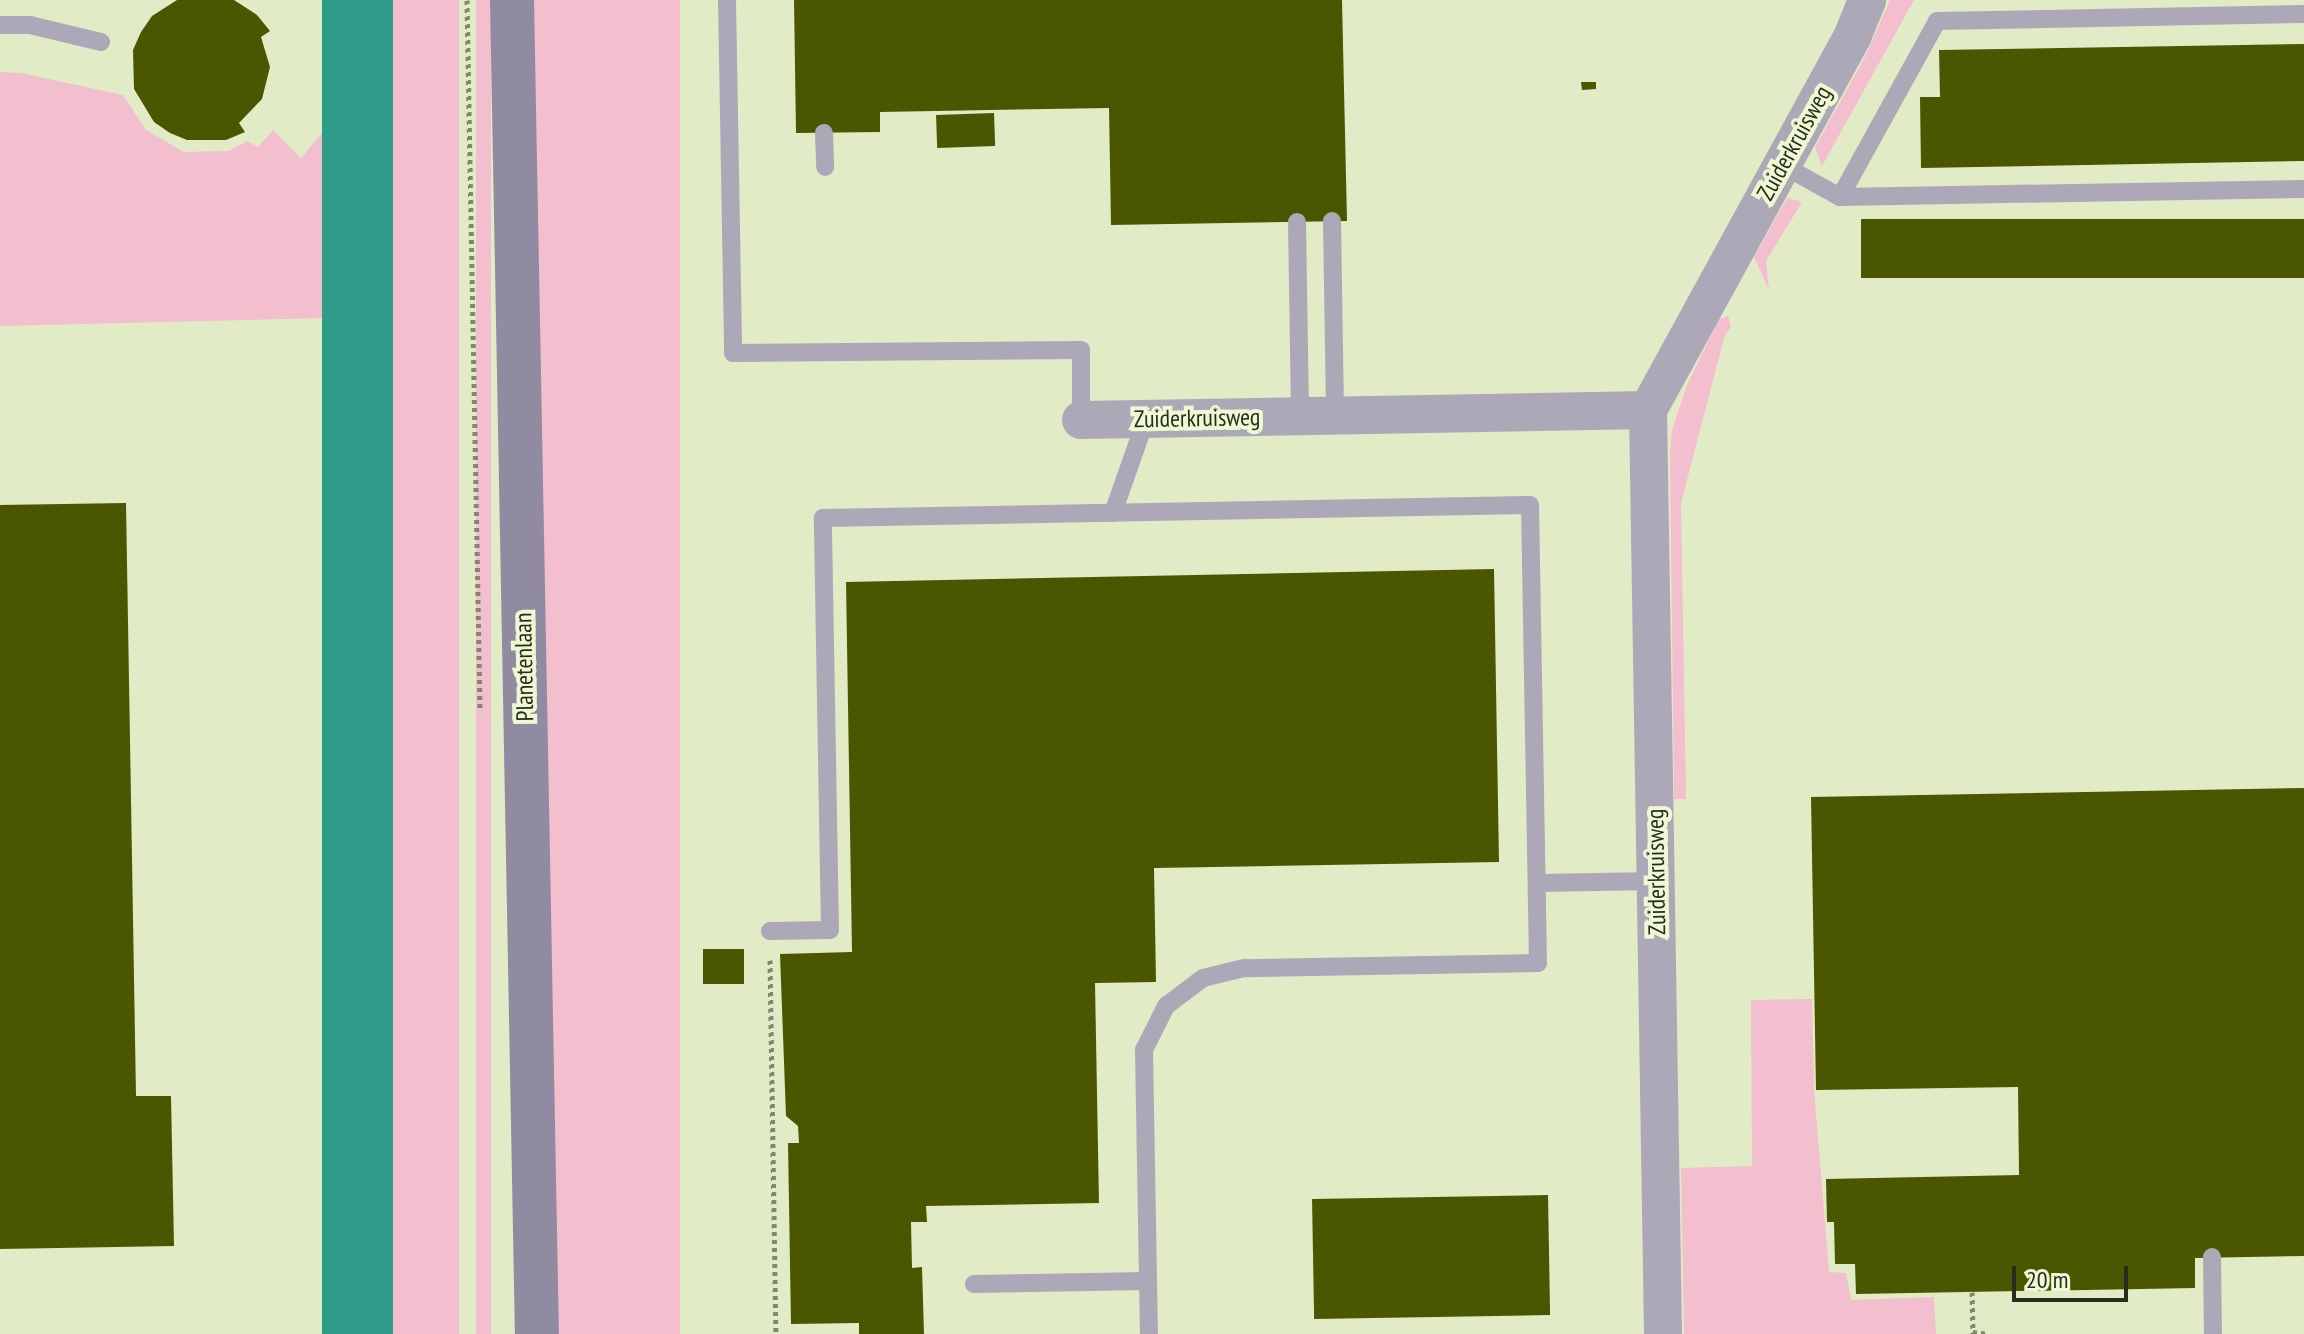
<!DOCTYPE html>
<style>
body{margin:0}
#map{position:relative;width:2304px;height:1334px;overflow:hidden;background:#e1ebc5;font-family:"PT Sans Narrow",sans-serif}
div>[style]{position:absolute}
.green>*{inset:0;background:#f3bece;transform-origin:0 0}
.water>*{inset:0;background:#2f9c8a;transform-origin:0 0}
.building>*{inset:0;background:#4a5600;transform-origin:0 0}
.path>*{height:5px;margin-top:-2.5px;transform-origin:0;background:repeating-linear-gradient(90deg,#81886f 0 4px,transparent 0 8px)}
.lane>*{height:18px;margin:-9px;padding:0 9px;transform-origin:9px;border-radius:9px;background:#ada8b8}
.street>*{height:38px;margin:-19px;padding:0 19px;transform-origin:19px;border-radius:19px;background:#ada8b8}
.secondary>*{height:44px;margin:-22px;padding:0 22px;transform-origin:22px;border-radius:22px;background:#918ba1}
span{translate:-50% -50%;white-space:nowrap;text-align:center;line-height:1.15;-webkit-text-stroke:8px #eef8d2;paint-order:stroke}
.street-label{font-size:24px;color:#282c1e}
.scale{position:absolute;left:2012px;top:1266px;width:116px;height:36px;box-sizing:border-box;border:4px solid #282c1e;border-top:0;padding-left:10px;font-size:24px;line-height:28px;white-space:nowrap;color:#282c1e;-webkit-text-stroke:6px #eef8d2;paint-order:stroke}
</style>
<div id="map">
<div class="green">
<div style="left:393px;top:0;width:66px;height:1334px"></div>
<div style="left:476px;top:0;width:15px;height:1334px"></div>
<div style="left:533px;top:0;width:147px;height:1334px"></div>
<div style="clip-path:polygon(1890px 0,1914px 0,1822px 166px,1815px 147px,1865px 57px)"></div>
<div style="clip-path:polygon(0 72px,21px 73px,123px 95px,146px 130px,184px 152px,229px 151px,247px 141px,258px 147px,273px 130px,301px 158px,324px 131px,326px 318px,0 326px)"></div>
<div style="clip-path:polygon(1787px 198px,1802px 202px,1766px 261px,1769px 290px,1754px 257px)"></div>
<div style="clip-path:polygon(1728px 316px,1731px 326px,1724px 338px,1681px 503px,1686px 799px,1674px 799px,1670px 451px,1672px 430px,1687px 385px,1719px 319px)"></div>
<div style="clip-path:polygon(1812px 999px,1814px 1089px,1829px 1272px,1846px 1273px,1851px 1300px,1934px 1297px,1936px 1334px,1684px 1334px,1681px 1168px,1752px 1166px,1751px 1000px)"></div>
</div>
<div class="water">
<div style="left:322px;top:0;width:71px;height:1334px"></div>
</div>
<div class="building">
<div style="clip-path:polygon(177px 0,234px 0,257px 15px,270px 31px,261px 37px,270px 67px,262px 99px,239px 123px,245px 132px,226px 140px,187px 140px,170px 133px,154px 122px,134px 89px,133px 50px,141px 32px,152px 16px)"></div>
<div style="clip-path:polygon(794px 0,1342px 0,1347px 221px,1111px 225px,1109px 108px,880px 112px,880px 132px,796px 133px)"></div>
<div style="clip-path:polygon(2304px 44px,2304px 161px,1921px 168px,1920px 97px,1940px 97px,1939px 50px)"></div>
<div style="clip-path:polygon(1581px 82px,1596px 82px,1596px 89px,1582px 90px)"></div>
<div style="left:994px;top:113px;width:33px;height:58px;rotate:88deg"></div>
<div style="left:2304px;top:219px;width:59px;height:443px;rotate:90deg"></div>
<div style="clip-path:polygon(126px 503px,136px 1096px,171px 1096px,174px 1246px,0 1249px,0 505px)"></div>
<div style="clip-path:polygon(1494px 569px,1499px 862px,1154px 868px,1156px 982px,1095px 983px,1099px 1203px,926px 1206px,927px 1222px,911px 1222px,912px 1268px,922px 1267px,924px 1334px,859px 1334px,859px 1323px,791px 1324px,788px 1143px,799px 1143px,798px 1126px,786px 1116px,780px 954px,852px 952px,846px 582px)"></div>
<div style="clip-path:polygon(2304px 788px,2304px 1256px,2195px 1258px,2195px 1288px,1856px 1294px,1855px 1264px,1835px 1264px,1834px 1222px,1827px 1222px,1826px 1179px,2019px 1175px,2018px 1087px,1816px 1090px,1811px 797px)"></div>
<div style="left:744px;top:949px;width:35px;height:41px;rotate:90deg"></div>
<div style="left:1548px;top:1195px;width:120px;height:236px;rotate:89deg"></div>
</div>
<div class="path">
<div style="left:467px;top:0;width:711px;rotate:88.95deg"></div>
<div style="left:770px;top:960px;width:374px;rotate:89.1deg"></div>
<div style="left:1972px;top:1292px;width:42px;rotate:88.6deg"></div>
<div style="left:1973px;top:1332px;width:15px;rotate:8deg"></div>
</div>
<div class="lane">
<div style="left:727px;top:0;width:353px;rotate:89deg"></div>
<div style="left:733px;top:353px;width:348px;rotate:-0.5deg"></div>
<div style="left:1081px;top:350px;width:70px;rotate:90deg"></div>
<div style="left:0;top:25px;width:30px"></div>
<div style="left:30px;top:25px;width:73px;rotate:13.5deg"></div>
<div style="left:824px;top:133px;width:34px;rotate:88deg"></div>
<div style="left:1782px;top:165px;width:66px;rotate:28.9deg"></div>
<div style="left:1840px;top:197px;width:464px;rotate:-1deg"></div>
<div style="left:1840px;top:197px;width:201px;rotate:-61.1deg"></div>
<div style="left:1937px;top:21px;width:367px;rotate:-1.1deg"></div>
<div style="left:1332px;top:221px;width:194px;rotate:89.1deg"></div>
<div style="left:1297px;top:222px;width:194px;rotate:89.1deg"></div>
<div style="left:1113px;top:513px;width:100px;rotate:-70.7deg"></div>
<div style="left:1537px;top:883px;width:119px;rotate:-1deg"></div>
<div style="left:770px;top:931px;width:60px;rotate:-1deg"></div>
<div style="left:830px;top:930px;width:412px;rotate:-91deg"></div>
<div style="left:823px;top:518px;width:707px;rotate:-1.05deg"></div>
<div style="left:1530px;top:505px;width:458px;rotate:89deg"></div>
<div style="left:1538px;top:963px;width:294px;rotate:179deg"></div>
<div style="left:1244px;top:968px;width:42px;rotate:166.3deg"></div>
<div style="left:1203px;top:978px;width:46px;rotate:142.9deg"></div>
<div style="left:1166px;top:1006px;width:49px;rotate:116.6deg"></div>
<div style="left:1144px;top:1050px;width:284px;rotate:89deg"></div>
<div style="left:2212px;top:1257px;width:77px;rotate:89.3deg"></div>
<div style="left:974px;top:1284px;width:174px;rotate:-1deg"></div>
</div>
<div class="street">
<div style="left:1081px;top:420px;width:567px;rotate:-1.01deg"></div>
<div style="left:1663px;top:1334px;width:924px;rotate:-90.93deg"></div>
<div style="left:1648px;top:410px;width:427px;rotate:-61.3deg"></div>
<div style="left:1853px;top:35px;width:38px;rotate:-68deg"></div>
</div>
<div class="secondary">
<div style="left:512px;top:0;width:1334px;rotate:88.93deg"></div>
</div>
<div class="street-label">
<span style="left:1794px;top:143px;rotate:-61deg">Zuiderkruisweg</span>
<span style="left:1197px;top:418px;rotate:-1deg">Zuiderkruisweg</span>
<span style="left:524px;top:667px;rotate:-91deg">Planetenlaan</span>
<span style="left:1656px;top:872px;rotate:-91deg">Zuiderkruisweg</span>
</div>
<div class="scale">20 m</div>
</div>
